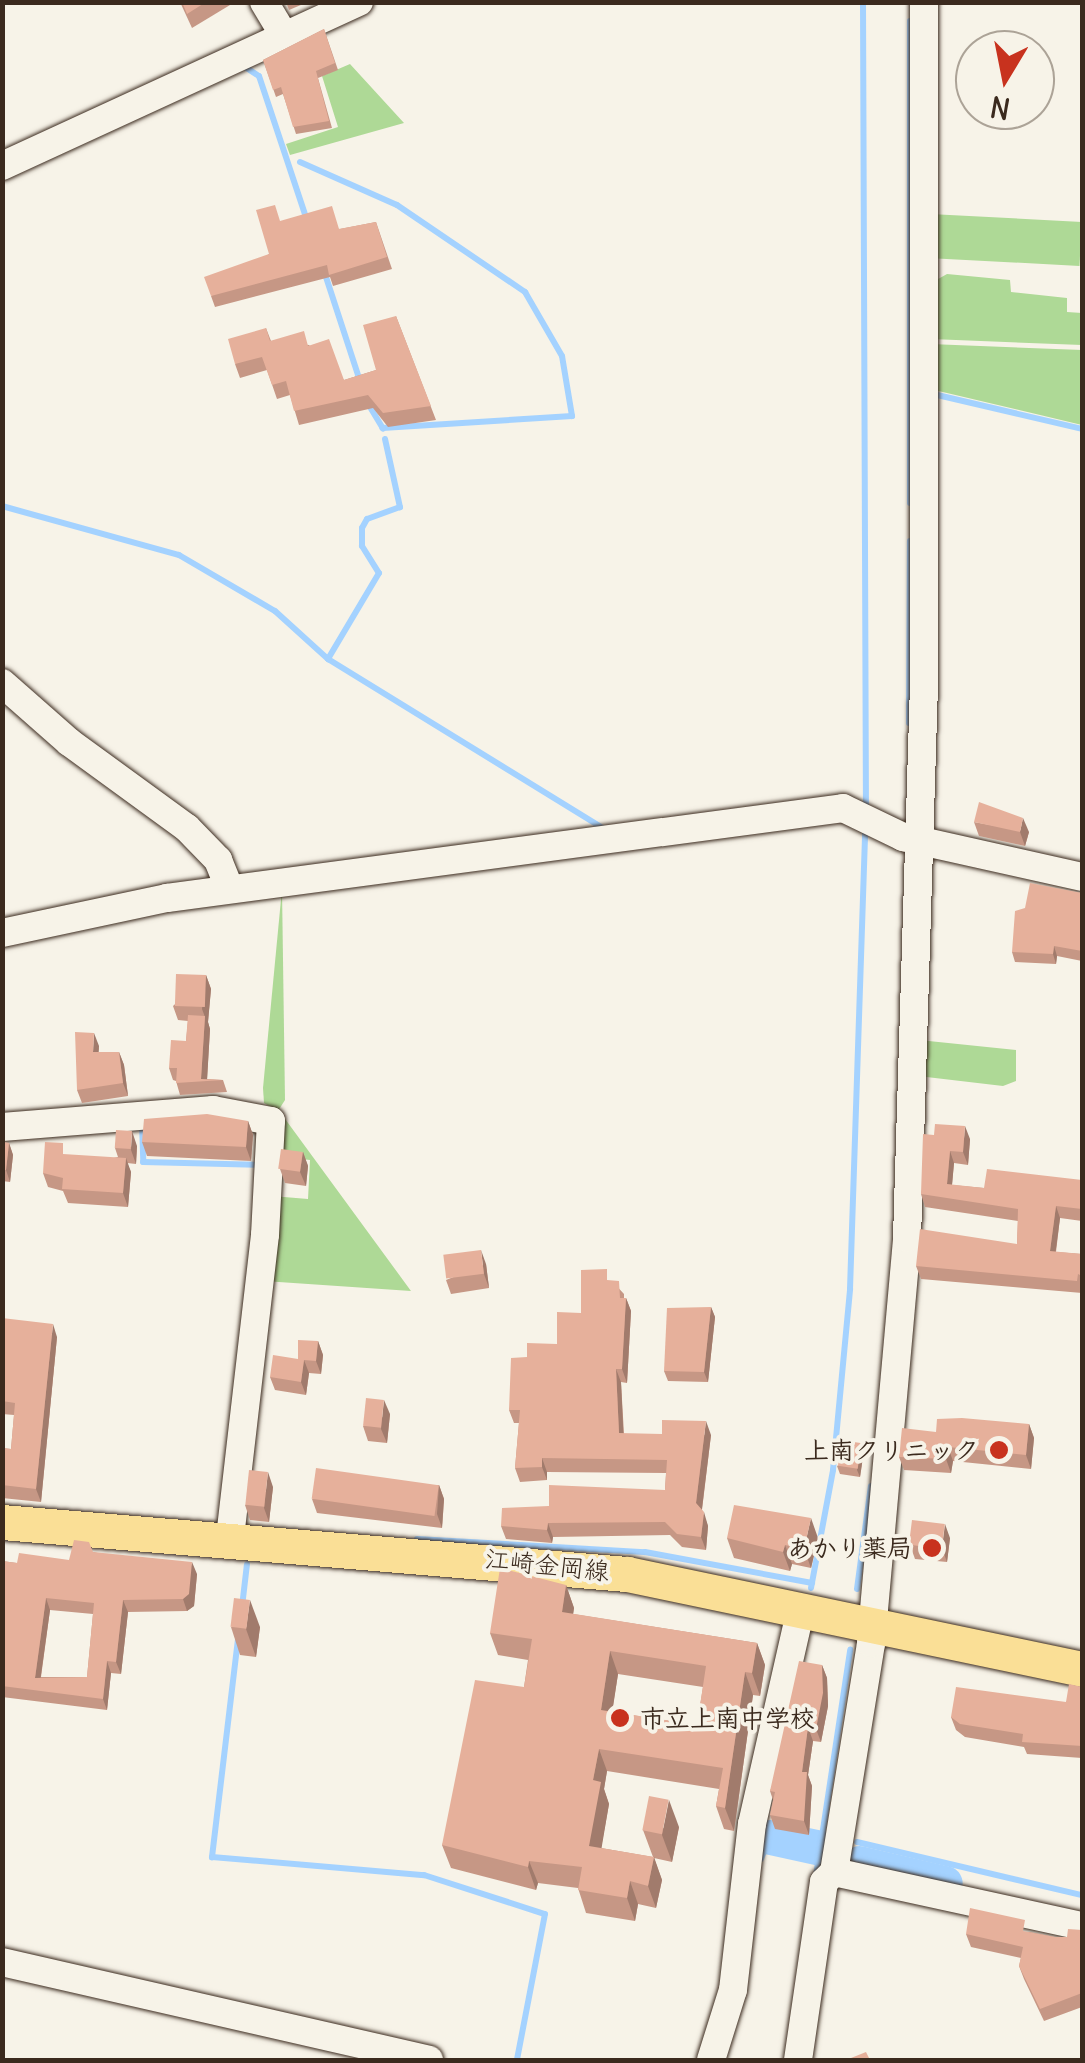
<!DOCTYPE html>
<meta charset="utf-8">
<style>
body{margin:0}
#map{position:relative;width:1085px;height:2063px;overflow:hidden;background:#f7f3e8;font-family:Delius,"Klee One",sans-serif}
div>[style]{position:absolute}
.green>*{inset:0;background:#aed996;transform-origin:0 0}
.stream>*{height:6px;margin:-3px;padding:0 3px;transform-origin:3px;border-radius:3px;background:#a4d2ff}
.river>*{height:35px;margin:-17.5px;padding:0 17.5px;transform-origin:17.5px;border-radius:17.5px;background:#a4d2ff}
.roads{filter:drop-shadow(0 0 2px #3b2a1e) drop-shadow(0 0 2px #3b2a1e)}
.minor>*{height:28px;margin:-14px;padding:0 14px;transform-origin:14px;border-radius:14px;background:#f7f3e8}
.major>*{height:35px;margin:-17.5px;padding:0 17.5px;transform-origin:17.5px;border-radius:17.5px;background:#fadf96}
.wall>*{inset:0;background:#c69785}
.shaded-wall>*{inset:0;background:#a17b6c}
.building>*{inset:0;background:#e6b09b;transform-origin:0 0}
.dots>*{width:28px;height:28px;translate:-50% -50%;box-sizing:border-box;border:5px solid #f7f3e8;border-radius:50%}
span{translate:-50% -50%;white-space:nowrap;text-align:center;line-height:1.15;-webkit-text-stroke:8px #f7f3e8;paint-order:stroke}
.poi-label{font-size:25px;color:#3b2a1e;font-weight:700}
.right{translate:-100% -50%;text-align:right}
.left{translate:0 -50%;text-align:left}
.street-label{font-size:25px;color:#3b2a1e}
.frame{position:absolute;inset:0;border:5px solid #3b2a1e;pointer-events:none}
.north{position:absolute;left:955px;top:30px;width:100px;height:100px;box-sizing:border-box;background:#f7f3e8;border:2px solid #aca397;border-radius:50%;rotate:190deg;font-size:28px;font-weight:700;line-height:40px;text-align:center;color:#3b2a1e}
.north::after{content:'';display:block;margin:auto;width:35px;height:45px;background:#c8321e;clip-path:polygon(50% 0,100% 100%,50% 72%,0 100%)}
</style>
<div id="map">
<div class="green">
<div style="clip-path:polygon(350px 64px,404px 123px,290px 155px,286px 144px,338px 127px,322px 76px)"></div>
<div style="left:930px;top:214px;width:152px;height:44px;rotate:3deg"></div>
<div style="clip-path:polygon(947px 274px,1010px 280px,1011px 292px,1067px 298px,1067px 312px,1082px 313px,1082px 345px,931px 339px,931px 283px)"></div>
<div style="clip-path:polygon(930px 344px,1082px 350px,1082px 425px,930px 389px)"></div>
<div style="clip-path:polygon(282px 889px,285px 1100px,278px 1111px,264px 1103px,263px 1088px)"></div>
<div style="clip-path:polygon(919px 1040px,1016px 1050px,1016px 1081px,1003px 1086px,918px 1076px)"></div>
<div style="clip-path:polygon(280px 1112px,411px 1291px,264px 1281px,272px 1196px,308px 1199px,310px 1160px,275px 1156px)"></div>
</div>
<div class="stream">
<div style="left:863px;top:2px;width:808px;rotate:89.79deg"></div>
<div style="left:242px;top:65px;width:20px;rotate:33deg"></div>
<div style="left:259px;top:76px;width:152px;rotate:71.6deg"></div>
<div style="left:300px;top:162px;width:106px;rotate:23.9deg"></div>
<div style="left:397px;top:205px;width:155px;rotate:34.2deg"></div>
<div style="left:525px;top:292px;width:74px;rotate:60deg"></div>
<div style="left:562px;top:356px;width:61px;rotate:80.5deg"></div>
<div style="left:572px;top:416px;width:190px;rotate:176.4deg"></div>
<div style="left:325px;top:274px;width:113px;rotate:71.9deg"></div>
<div style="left:933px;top:394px;width:153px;rotate:13.2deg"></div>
<div style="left:367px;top:402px;width:31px;rotate:59deg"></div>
<div style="left:385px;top:439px;width:70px;rotate:77.6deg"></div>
<div style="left:400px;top:507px;width:35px;rotate:160deg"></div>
<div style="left:367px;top:519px;width:10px;rotate:119deg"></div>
<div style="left:362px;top:528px;width:18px;rotate:90deg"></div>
<div style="left:362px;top:546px;width:32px;rotate:58deg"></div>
<div style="left:379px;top:573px;width:100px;rotate:120.7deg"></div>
<div style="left:328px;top:659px;width:324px;rotate:31.6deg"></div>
<div style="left:910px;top:503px;width:482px;rotate:-90deg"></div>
<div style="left:2px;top:506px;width:184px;rotate:15.5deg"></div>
<div style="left:179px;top:555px;width:111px;rotate:30.3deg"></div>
<div style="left:275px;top:611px;width:72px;rotate:42.2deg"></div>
<div style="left:909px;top:723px;width:182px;rotate:-89.7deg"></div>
<div style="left:142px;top:1124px;width:38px;rotate:88deg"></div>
<div style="left:143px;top:1162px;width:119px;rotate:1.4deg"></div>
<div style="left:417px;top:1539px;width:228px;rotate:3.3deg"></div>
<div style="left:645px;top:1552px;width:170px;rotate:10.5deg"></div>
<div style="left:811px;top:1588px;width:120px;rotate:-79.4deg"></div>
<div style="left:833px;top:1470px;width:182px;rotate:-84.6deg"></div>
<div style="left:850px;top:1289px;width:462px;rotate:-88.1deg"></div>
<div style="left:857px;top:1589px;width:104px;rotate:-82.3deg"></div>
<div style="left:242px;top:1607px;width:43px;rotate:-83.4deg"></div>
<div style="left:238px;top:1639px;width:220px;rotate:96.8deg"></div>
<div style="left:212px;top:1857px;width:213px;rotate:4.9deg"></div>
<div style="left:424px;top:1875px;width:127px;rotate:17.9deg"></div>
<div style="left:545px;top:1914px;width:149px;rotate:100.9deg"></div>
<div style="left:857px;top:1842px;width:231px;rotate:13.3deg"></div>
<div style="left:761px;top:1859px;width:24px;rotate:-68deg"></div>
<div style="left:770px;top:1837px;width:18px;rotate:-109deg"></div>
<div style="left:816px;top:1876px;width:229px;rotate:-81.4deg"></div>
</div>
<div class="river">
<div style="left:770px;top:1837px;width:56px;rotate:12.3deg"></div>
<div style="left:859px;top:1863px;width:88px;rotate:13.1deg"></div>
</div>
<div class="roads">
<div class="minor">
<div style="left:264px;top:2px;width:39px;rotate:59deg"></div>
<div style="left:2px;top:166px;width:393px;rotate:-24.7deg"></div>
<div style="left:2px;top:683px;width:89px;rotate:41.4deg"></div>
<div style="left:69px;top:742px;width:146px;rotate:36.1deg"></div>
<div style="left:187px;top:828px;width:45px;rotate:45.9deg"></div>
<div style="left:218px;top:860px;width:31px;rotate:68deg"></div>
<div style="left:2px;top:933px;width:169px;rotate:-12deg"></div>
<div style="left:167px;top:898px;width:682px;rotate:-7.58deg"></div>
<div style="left:843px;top:808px;width:67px;rotate:25.8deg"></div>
<div style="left:903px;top:837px;width:183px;rotate:12.6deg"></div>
<div style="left:2px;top:1127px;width:212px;rotate:-4.6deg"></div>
<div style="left:213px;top:1110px;width:59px;rotate:10.7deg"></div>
<div style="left:271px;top:1121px;width:114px;rotate:93deg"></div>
<div style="left:265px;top:1235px;width:305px;rotate:96.6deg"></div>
<div style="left:834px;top:1872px;width:254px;rotate:12.3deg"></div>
<div style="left:2px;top:1962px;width:438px;rotate:12.9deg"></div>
<div style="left:711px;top:2060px;width:73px;rotate:-72.6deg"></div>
<div style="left:733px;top:1990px;width:167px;rotate:-83.5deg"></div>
<div style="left:752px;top:1824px;width:221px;rotate:-77.2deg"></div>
<div style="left:798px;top:2060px;width:180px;rotate:-81.7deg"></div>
<div style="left:824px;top:1882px;width:14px;rotate:-45deg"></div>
<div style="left:834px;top:1872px;width:232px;rotate:-80.8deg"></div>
<div style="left:871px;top:1643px;width:407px;rotate:-84.9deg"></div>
<div style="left:907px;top:1238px;width:553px;rotate:-88.24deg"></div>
<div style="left:924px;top:685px;width:683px;rotate:-90deg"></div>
</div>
<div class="major">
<div style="left:2px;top:1522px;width:627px;rotate:4.76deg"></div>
<div style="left:627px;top:1574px;width:465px;rotate:11.8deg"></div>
</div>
</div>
<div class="wall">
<div style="clip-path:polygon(180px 2px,235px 2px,192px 28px)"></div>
<div style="clip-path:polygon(286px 2px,308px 2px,289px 10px)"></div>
<div style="clip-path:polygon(324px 29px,338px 70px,318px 78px,332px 128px,296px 134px,283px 94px,276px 97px,263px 60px)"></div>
<div style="clip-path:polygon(281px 221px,340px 229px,376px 222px,392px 269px,333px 286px,330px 277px,215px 307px,211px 296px,269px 254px)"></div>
<div style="clip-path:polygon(396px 316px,436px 420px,388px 427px,373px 408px,299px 425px,290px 395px,277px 399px,267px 370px,240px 378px,235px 364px,266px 328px,271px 341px,309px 345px,344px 380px,376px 370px)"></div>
<div style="clip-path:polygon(974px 822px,1029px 832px,1025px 846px,979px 836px)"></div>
<div style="clip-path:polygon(1082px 893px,1082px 961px,1057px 956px,1056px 964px,1015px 962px,1012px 952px)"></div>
<div style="clip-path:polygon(206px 975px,211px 989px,208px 1022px,210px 1029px,207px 1079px,223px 1080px,227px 1092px,180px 1095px,176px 1081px,173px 1080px,169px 1068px,186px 1041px,188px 1021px,178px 1020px,173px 1006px)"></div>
<div style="clip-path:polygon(99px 1046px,98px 1052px,119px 1052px,124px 1065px,128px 1096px,82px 1103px,77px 1090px)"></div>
<div style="clip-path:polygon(248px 1121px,253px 1135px,251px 1161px,147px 1156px,142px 1142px)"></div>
<div style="clip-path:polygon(934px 1135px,970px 1139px,968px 1165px,954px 1163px,952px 1185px,984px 1188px,1082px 1180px,1082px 1221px,1060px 1218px,1056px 1252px,1082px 1254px,1082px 1293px,921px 1279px,916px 1266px,1017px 1244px,1018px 1221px,925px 1207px,921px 1194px)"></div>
<div style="clip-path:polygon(2px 1142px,9px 1143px,13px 1155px,10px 1182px,2px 1181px)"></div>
<div style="clip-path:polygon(137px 1146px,136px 1164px,127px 1163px,131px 1172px,128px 1207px,68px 1203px,63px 1191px,48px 1187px,43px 1173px,118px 1157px,115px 1148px)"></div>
<div style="clip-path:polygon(303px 1152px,308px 1166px,306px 1186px,285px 1183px,280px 1169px)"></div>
<div style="clip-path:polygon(486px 1264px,489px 1288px,451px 1294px,446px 1280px)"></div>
<div style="clip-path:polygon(612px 1281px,624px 1294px,624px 1298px,626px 1298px,631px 1311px,627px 1383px,621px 1382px,624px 1434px,711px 1435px,702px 1510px,708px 1526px,706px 1550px,682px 1547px,670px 1535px,553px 1537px,552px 1543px,506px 1539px,501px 1526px,549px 1506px,665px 1490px,666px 1473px,547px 1472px,547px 1480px,520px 1482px,515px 1468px,519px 1423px,514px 1423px,509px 1410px,527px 1357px,557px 1344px,581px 1313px)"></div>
<div style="clip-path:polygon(711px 1307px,715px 1317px,708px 1382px,668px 1381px,664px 1371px)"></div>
<div style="clip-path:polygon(2px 1318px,57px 1337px,41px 1502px,2px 1498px,2px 1448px,11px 1449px,14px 1415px,2px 1414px)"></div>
<div style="clip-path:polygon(318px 1341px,323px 1355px,321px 1374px,309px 1373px,306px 1395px,275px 1390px,270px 1377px,298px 1359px)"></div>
<div style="clip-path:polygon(390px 1414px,387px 1443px,368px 1441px,363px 1426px)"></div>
<div style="clip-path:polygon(1029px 1424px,1034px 1438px,1031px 1469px,953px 1461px,951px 1473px,904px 1470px,899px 1457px,936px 1432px)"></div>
<div style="clip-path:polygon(864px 1450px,860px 1477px,840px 1474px,837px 1466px)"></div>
<div style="clip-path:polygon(439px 1485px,444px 1499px,442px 1528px,317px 1513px,312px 1499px)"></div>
<div style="clip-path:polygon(273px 1487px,269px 1522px,250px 1520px,245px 1505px)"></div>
<div style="clip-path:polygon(727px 1538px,818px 1538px,811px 1568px,792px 1564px,790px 1571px,734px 1558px)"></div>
<div style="clip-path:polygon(950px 1538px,947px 1562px,915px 1559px,910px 1545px)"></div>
<div style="clip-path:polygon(evenodd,93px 1552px,197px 1574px,194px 1606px,187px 1611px,128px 1612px,121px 1674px,111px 1673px,107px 1710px,2px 1697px,2px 1561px,17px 1563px,69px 1560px,93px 1552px,50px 1610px,93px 1614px,87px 1677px,41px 1677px,50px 1610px)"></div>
<div style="clip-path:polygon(evenodd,566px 1585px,574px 1608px,573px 1614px,757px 1643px,765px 1665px,760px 1696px,753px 1695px,734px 1831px,724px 1829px,716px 1806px,719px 1789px,607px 1771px,604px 1789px,609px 1804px,601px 1848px,653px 1857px,643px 1830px,679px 1827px,672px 1862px,654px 1858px,662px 1880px,656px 1908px,638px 1904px,635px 1921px,586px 1913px,578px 1888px,538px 1883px,536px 1890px,451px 1868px,442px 1845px,524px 1687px,528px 1660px,498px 1655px,490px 1633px,566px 1585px,618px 1674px,703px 1687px,697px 1725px,612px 1712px,618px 1674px)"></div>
<div style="clip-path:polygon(231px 1627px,260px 1627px,256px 1657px,240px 1655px)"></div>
<div style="clip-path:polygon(822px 1665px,827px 1678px,828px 1706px,821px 1742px,813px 1741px,808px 1775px,812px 1786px,809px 1835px,775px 1829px,770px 1815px,773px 1800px,770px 1791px)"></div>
<div style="clip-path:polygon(1082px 1687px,1082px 1758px,1027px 1754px,1024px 1747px,965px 1737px,956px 1730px,951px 1717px,1066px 1702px)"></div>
<div style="clip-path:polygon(1082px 1930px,1082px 2007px,1044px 2021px,1024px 1979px,1019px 1966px,1021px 1958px,971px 1947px,966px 1934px,1030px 1932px,1055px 1937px,1067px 1937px)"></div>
</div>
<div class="shaded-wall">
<div style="clip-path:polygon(1023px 818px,1029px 832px,1025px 846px,1020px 832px)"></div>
<div style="clip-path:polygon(1054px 946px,1057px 956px,1056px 964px,1053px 954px)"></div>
<div style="clip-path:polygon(206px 975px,211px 989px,208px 1022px,210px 1029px,207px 1081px,201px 1079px,205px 1017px,202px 1009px)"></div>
<div style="clip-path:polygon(94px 1033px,99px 1046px,98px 1066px,93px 1052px)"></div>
<div style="clip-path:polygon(119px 1052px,124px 1065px,128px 1096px,123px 1083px)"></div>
<div style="clip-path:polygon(248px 1121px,253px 1135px,251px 1161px,246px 1147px)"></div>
<div style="clip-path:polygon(965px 1126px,970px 1139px,968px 1165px,963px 1152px)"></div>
<div style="clip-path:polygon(132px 1131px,137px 1146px,136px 1164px,131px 1150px)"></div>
<div style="clip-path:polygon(9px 1143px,13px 1155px,10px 1182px,6px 1170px)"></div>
<div style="clip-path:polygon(950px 1151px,954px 1163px,951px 1196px,947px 1184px)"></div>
<div style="clip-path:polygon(303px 1152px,308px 1166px,306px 1186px,300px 1172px)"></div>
<div style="clip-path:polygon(126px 1158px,131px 1172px,128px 1207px,123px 1193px)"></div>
<div style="clip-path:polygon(1056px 1206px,1060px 1218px,1054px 1264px,1050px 1251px)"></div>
<div style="clip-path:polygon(481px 1250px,486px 1264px,489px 1288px,484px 1274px)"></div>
<div style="clip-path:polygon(626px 1298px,631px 1311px,627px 1383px,622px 1369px)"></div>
<div style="clip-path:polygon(711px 1307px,715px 1317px,708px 1382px,704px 1372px)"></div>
<div style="clip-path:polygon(53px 1324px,57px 1337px,41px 1502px,36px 1489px)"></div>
<div style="clip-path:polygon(318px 1341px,323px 1355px,321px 1374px,316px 1361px)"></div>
<div style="clip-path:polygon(304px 1360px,309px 1373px,306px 1395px,301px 1382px)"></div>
<div style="clip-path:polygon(616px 1369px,621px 1382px,624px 1447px,619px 1433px)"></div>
<div style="clip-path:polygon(384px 1400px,390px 1414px,387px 1443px,381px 1429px)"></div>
<div style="clip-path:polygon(706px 1421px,711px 1435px,701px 1516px,696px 1503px)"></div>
<div style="clip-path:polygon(1029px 1424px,1034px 1438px,1031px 1469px,1026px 1455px)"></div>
<div style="clip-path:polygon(862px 1443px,864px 1450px,860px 1477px,857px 1470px)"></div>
<div style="clip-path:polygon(948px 1447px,953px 1461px,951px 1473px,946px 1459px)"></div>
<div style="clip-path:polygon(542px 1458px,547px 1472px,547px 1480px,542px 1467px)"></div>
<div style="clip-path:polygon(268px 1472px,273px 1487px,269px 1522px,264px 1508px)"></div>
<div style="clip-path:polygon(439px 1485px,444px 1499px,442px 1528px,437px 1514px)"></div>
<div style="clip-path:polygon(704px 1512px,708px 1526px,706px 1550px,701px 1537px)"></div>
<div style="clip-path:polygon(811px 1518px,818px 1538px,811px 1568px,804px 1549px)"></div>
<div style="clip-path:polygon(548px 1523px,553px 1537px,552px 1543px,547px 1530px)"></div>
<div style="clip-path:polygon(945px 1524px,950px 1538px,947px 1562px,942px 1548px)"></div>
<div style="clip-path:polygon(785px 1545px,792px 1564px,790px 1571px,783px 1552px)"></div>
<div style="clip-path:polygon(192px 1562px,197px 1574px,194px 1606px,187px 1611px,183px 1599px)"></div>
<div style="clip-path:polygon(566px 1585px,574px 1608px,570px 1635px,562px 1612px)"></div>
<div style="clip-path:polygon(46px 1598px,50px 1610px,39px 1689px,35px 1678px)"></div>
<div style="clip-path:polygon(123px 1600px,128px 1612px,121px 1674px,116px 1662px)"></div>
<div style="clip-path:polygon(250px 1600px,260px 1627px,256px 1657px,246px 1629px)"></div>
<div style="clip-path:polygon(757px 1643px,765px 1665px,760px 1696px,752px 1673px)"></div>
<div style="clip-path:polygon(610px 1651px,618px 1674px,609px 1733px,601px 1710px)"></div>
<div style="clip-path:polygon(107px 1661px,111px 1673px,107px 1710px,103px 1699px)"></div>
<div style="clip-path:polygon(822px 1665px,827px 1678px,828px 1706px,821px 1742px,816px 1729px)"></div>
<div style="clip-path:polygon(745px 1672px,753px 1695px,734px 1831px,725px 1808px)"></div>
<div style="clip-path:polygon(808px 1727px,813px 1741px,808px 1775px,812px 1786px,809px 1835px,804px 1821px,802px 1772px)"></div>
<div style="clip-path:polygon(599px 1749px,607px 1771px,604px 1789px,609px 1804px,598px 1869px,589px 1846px,593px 1780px)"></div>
<div style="clip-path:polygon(669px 1800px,679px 1827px,672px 1862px,662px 1835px)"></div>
<div style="clip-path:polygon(654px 1857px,662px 1880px,656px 1908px,648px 1886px)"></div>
<div style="clip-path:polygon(529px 1861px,538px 1883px,536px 1890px,528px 1867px)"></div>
<div style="clip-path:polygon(630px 1881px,638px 1904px,635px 1921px,627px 1898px)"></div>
</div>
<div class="building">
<div style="clip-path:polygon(182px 2px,206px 2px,187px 14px)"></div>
<div style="clip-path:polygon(324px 29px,335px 63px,316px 71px,329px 121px,293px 127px,281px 87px,273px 90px,263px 60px)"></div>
<div style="clip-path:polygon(275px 205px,280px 221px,332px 206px,339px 229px,376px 222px,387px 257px,329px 275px,327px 265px,211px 296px,204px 277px,269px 254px,256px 210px)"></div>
<div style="clip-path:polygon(396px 316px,431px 406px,383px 413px,368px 395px,294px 411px,286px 381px,272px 385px,262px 357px,235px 364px,228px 339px,266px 328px,270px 341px,304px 331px,308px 346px,329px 339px,344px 380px,376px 370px,363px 325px)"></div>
<div style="clip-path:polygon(979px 802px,1023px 818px,1020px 832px,974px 822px)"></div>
<div style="clip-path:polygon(1030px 883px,1082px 893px,1082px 951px,1054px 946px,1053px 954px,1012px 952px,1015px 911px,1025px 908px)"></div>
<div style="left:176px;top:974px;width:30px;height:32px;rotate:2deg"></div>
<div style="clip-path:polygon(188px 1015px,205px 1016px,201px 1079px,223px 1080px,176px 1083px,177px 1068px,169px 1068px,171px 1040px,186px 1041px)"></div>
<div style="clip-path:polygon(75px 1032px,94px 1033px,93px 1052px,119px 1052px,123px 1083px,77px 1090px)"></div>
<div style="clip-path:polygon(207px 1114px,248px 1121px,246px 1147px,142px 1142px,144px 1119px)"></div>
<div style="clip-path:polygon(935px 1124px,965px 1126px,963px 1152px,950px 1151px,947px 1184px,984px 1188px,987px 1169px,1082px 1180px,1082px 1209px,1056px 1206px,1050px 1251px,1082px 1254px,1082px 1276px,1078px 1274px,1077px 1281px,916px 1266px,920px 1229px,1017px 1244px,1018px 1209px,921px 1194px,923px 1134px,934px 1135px)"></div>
<div style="left:116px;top:1130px;width:16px;height:18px;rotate:4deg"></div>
<div style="clip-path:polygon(2px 1142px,9px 1143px,6px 1170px,2px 1170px)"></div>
<div style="clip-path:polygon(45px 1142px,63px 1143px,63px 1154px,126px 1158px,123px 1193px,62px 1189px,63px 1178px,43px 1173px)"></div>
<div style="left:281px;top:1149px;width:22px;height:20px;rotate:8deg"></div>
<div style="left:481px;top:1250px;width:24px;height:38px;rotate:83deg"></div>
<div style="clip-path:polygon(607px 1269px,607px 1280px,619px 1281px,620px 1298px,626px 1298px,622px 1369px,616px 1369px,619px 1433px,662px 1434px,662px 1420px,706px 1421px,696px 1503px,704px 1512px,701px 1537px,677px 1534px,665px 1522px,548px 1523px,547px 1530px,501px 1526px,502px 1508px,549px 1506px,549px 1485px,665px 1490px,667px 1460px,542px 1458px,542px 1467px,515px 1468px,520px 1410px,509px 1410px,511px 1358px,527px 1357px,527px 1343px,557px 1344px,557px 1312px,581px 1313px,581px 1270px)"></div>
<div style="clip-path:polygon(711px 1307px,704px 1372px,664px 1371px,667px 1308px)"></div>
<div style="clip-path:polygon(2px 1318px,53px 1324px,36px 1489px,2px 1485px,2px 1448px,11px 1449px,15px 1403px,2px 1401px)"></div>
<div style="clip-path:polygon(298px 1340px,318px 1341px,316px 1361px,304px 1360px,301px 1382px,270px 1377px,273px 1355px,298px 1359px)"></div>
<div style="left:366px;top:1398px;width:18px;height:28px;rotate:6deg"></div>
<div style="clip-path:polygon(962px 1418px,1029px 1424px,1026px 1455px,948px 1447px,946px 1459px,899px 1457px,902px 1428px,936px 1432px,937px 1419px)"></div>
<div style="left:842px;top:1440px;width:20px;height:26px;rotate:9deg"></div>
<div style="left:316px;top:1468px;width:124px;height:31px;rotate:8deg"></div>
<div style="left:249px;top:1470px;width:19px;height:35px;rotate:6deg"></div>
<div style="clip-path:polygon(734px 1505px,811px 1518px,804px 1549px,785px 1545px,783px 1552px,727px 1538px)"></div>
<div style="left:912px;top:1520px;width:33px;height:25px;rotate:7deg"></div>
<div style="clip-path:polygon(evenodd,74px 1540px,89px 1542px,93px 1552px,192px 1562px,189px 1594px,183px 1599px,123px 1600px,116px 1662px,107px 1661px,103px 1699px,2px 1686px,2px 1561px,17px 1563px,19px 1553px,69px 1560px,74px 1540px,46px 1598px,94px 1603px,87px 1677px,35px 1678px,46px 1598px)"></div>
<div style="clip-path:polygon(evenodd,500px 1568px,566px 1585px,562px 1612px,757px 1643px,752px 1673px,745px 1672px,725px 1808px,716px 1806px,723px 1768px,599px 1749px,593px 1780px,601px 1782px,589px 1846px,654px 1857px,648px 1886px,630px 1881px,627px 1898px,578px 1890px,582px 1867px,529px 1861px,528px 1867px,442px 1845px,475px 1680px,524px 1687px,532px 1639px,490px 1633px,500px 1568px,610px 1651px,706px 1666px,697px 1725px,601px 1710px,610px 1651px)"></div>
<div style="left:234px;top:1598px;width:16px;height:29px;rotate:7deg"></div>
<div style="clip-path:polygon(799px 1661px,822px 1665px,823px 1693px,816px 1729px,808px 1727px,802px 1772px,807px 1772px,804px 1821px,770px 1815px,775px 1792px,770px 1791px)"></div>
<div style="clip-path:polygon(1069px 1684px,1082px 1687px,1082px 1746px,1022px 1742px,1023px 1734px,960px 1724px,951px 1717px,956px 1687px,1066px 1702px)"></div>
<div style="left:649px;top:1796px;width:20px;height:35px;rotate:11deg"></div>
<div style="clip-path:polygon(970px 1908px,1025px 1920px,1023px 1931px,1055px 1937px,1067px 1937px,1068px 1929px,1082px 1930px,1082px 1993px,1040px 2009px,1019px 1966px,1023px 1947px,966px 1934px)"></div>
<div style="clip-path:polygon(866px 2052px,870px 2060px,846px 2060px)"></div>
</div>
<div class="dots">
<div style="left:999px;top:1450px;background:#c8321e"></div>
<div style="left:932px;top:1548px;background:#c8321e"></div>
<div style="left:620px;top:1718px;background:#c8321e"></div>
</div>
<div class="poi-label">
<span class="right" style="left:979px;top:1450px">上南クリニック</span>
<span class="right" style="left:912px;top:1548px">あかり薬局</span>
<span class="left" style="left:640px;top:1718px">市立上南中学校</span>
</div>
<div class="street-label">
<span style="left:547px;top:1565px;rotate:6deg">江崎金岡線</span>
</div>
<div class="frame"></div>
<div class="north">N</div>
</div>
